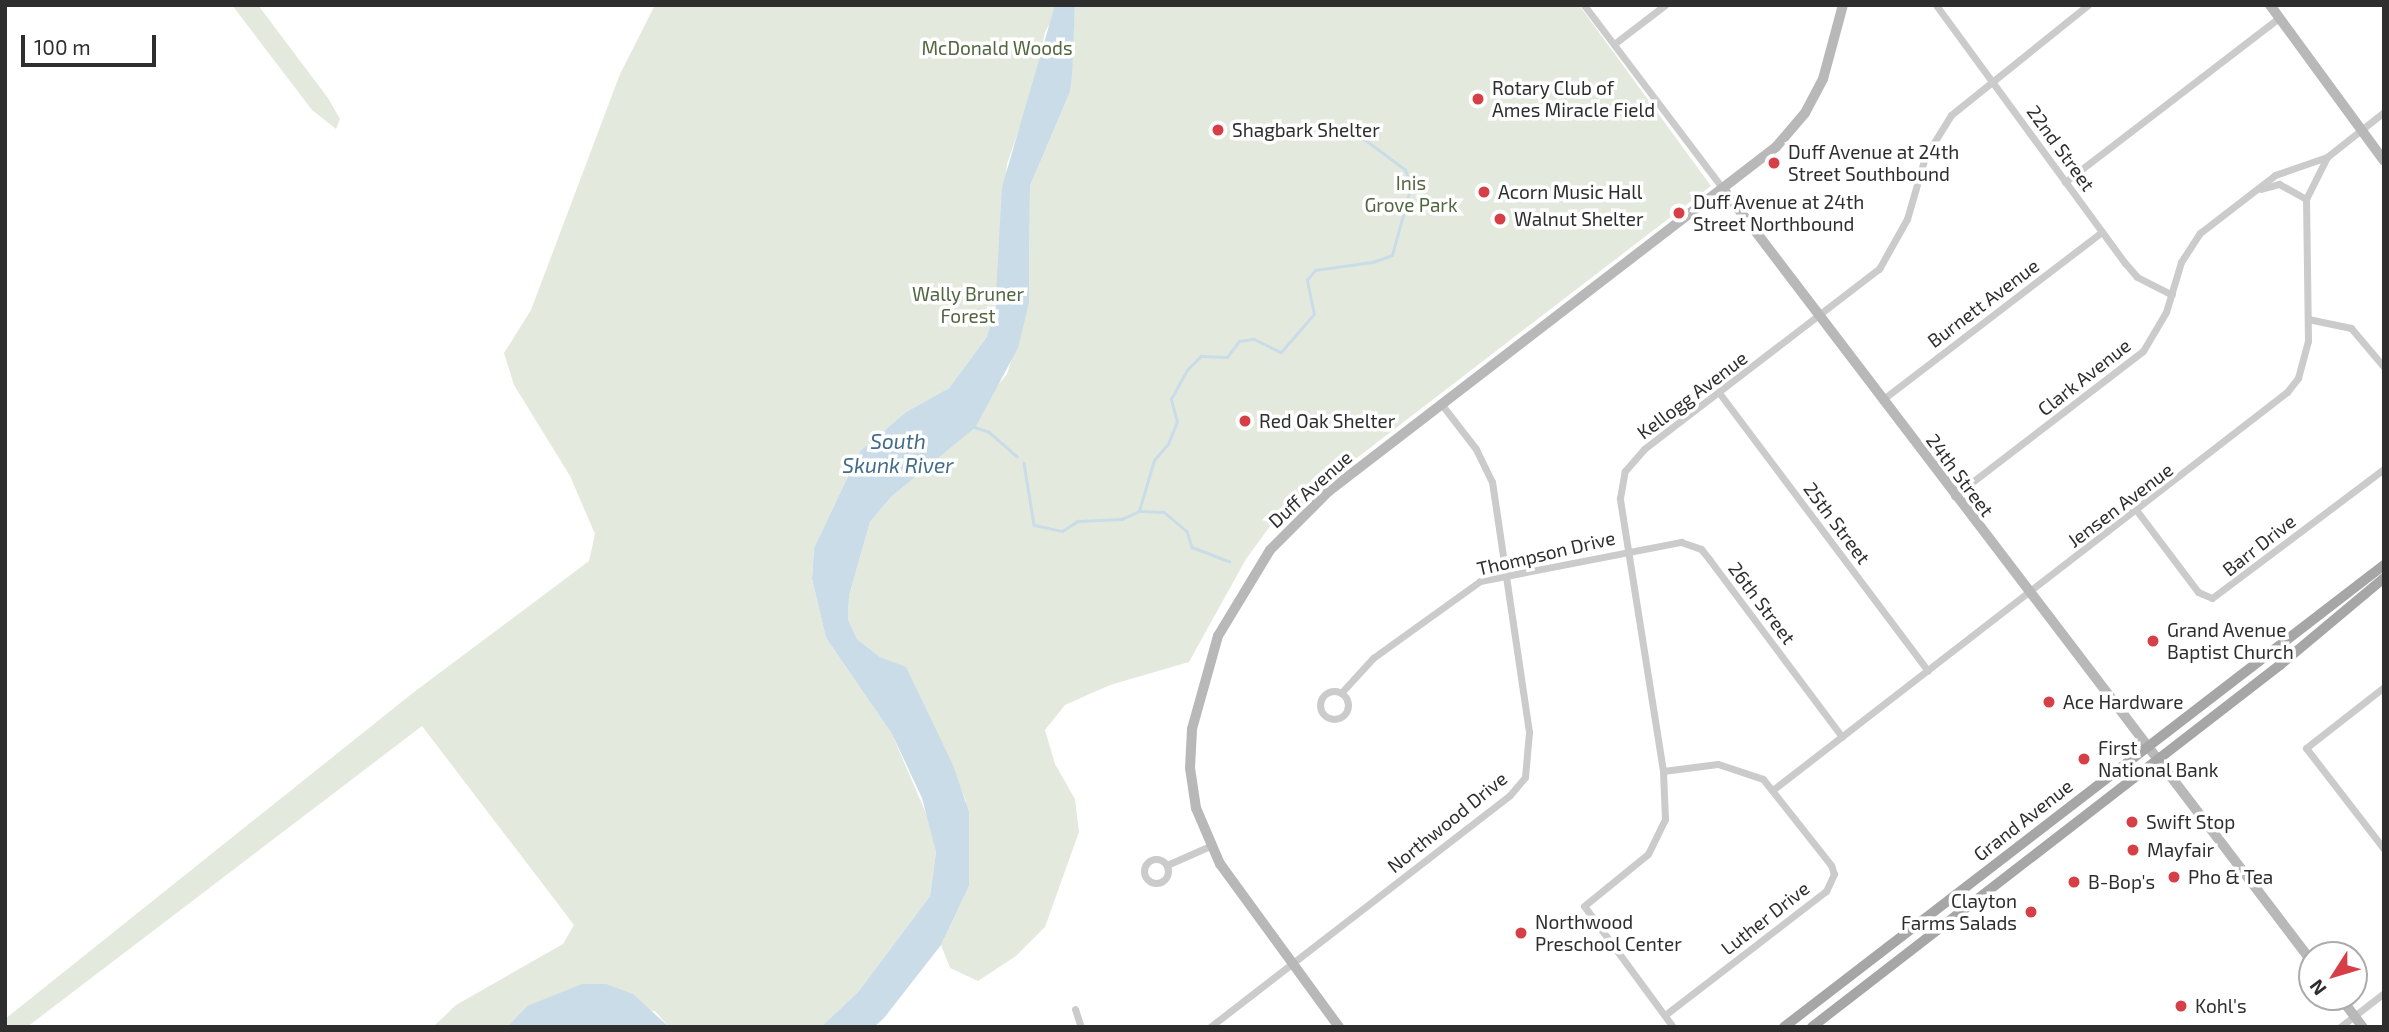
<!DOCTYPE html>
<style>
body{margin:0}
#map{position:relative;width:2389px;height:1032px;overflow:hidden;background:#fff;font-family:"Exo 2",sans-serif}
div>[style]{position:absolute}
.green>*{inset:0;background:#e3eadd}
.water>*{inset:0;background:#cadce8}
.stream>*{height:2.5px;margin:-1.25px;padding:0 1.25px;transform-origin:1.25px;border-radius:1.25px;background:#cadce8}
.street>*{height:7px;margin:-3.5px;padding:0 3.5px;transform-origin:3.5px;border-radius:3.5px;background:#cbcbcb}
.street>.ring{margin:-3.5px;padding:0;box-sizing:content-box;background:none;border:7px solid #cbcbcb;border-radius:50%}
.secondary>*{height:10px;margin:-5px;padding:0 5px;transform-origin:5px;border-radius:5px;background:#b8b8b8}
.primary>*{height:10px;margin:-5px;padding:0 5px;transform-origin:5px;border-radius:5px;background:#a6a6a6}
.dots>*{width:19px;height:19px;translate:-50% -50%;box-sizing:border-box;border:4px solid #fff;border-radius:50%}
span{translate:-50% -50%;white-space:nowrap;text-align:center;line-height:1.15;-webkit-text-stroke:7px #fff;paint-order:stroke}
.park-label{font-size:19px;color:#50663f}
.poi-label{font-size:19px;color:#2e2e2e}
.left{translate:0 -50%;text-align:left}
.right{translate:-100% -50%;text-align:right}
.street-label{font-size:19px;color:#2e2e2e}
.water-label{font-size:21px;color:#436b89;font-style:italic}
.frame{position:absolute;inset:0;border:7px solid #2e2e2e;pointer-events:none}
.north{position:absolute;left:2298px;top:941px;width:70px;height:70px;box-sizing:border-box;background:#fff;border:2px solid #ababab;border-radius:50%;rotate:233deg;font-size:19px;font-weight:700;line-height:28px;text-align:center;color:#2e2e2e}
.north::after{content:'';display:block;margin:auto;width:24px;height:32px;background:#d63f45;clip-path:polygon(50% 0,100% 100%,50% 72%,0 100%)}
.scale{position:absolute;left:21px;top:35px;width:135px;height:32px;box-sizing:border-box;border:4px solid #2e2e2e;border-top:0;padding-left:9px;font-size:21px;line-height:24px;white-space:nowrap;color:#2e2e2e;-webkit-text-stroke:5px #fff;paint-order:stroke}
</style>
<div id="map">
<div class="green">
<div style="clip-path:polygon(232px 5px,258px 5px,328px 98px,340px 119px,336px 129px,312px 110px)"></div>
<div style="clip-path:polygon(655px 5px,1055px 5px,1057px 10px,1045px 32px,1034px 86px,1007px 164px,995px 311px,986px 338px,949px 388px,906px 412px,860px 451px,814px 548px,812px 579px,826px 638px,892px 734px,931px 825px,936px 852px,930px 896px,858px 992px,821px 1027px,669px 1027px,655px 1011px,527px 1006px,507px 1027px,433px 1027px,456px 1005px,563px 944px,574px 925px,422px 726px,27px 1027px,5px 1027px,5px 1019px,414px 692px,589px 561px,595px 534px,570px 476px,514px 385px,504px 353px,531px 310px,620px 74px)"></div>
<div style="clip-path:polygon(1075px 5px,1579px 5px,1711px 186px,1323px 484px,1276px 530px,1271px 525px,1246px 559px,1189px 662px,1110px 685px,1065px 705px,1045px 730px,1055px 764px,1075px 799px,1079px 832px,1045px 927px,1016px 956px,978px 981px,950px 968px,941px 945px,969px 886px,966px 801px,906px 668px,880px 657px,857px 639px,848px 619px,849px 596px,870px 522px,891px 497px,975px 428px,988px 397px,1007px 374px,1029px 303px,1030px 186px,1070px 92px)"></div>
</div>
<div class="water">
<div style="clip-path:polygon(1055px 5px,1075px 5px,1072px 75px,1070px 92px,1030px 186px,1029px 303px,1018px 348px,975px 428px,891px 497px,870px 522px,849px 596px,848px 619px,857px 639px,880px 657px,906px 667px,953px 765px,969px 812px,969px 886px,941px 945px,884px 1018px,874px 1027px,821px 1027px,858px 992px,930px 896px,936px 852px,922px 798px,892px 734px,826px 638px,812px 579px,814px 548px,860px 451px,906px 412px,949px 388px,986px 338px,995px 311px,1002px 187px)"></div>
<div style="clip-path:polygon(582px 984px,606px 984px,633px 994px,669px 1027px,507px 1027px,527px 1006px)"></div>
</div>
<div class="stream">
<div style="left:972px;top:426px;width:18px;rotate:19deg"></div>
<div style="left:989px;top:432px;width:37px;rotate:41deg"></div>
<div style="left:1024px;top:463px;width:63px;rotate:80.8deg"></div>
<div style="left:1034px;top:525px;width:29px;rotate:12deg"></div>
<div style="left:1062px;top:531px;width:19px;rotate:-32deg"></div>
<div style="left:1078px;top:521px;width:44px;rotate:-2.6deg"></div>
<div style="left:1122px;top:519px;width:19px;rotate:-25deg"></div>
<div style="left:1139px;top:511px;width:53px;rotate:-73.6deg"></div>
<div style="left:1154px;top:460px;width:21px;rotate:-49deg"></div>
<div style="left:1168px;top:444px;width:24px;rotate:-68deg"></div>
<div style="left:1177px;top:422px;width:24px;rotate:-105deg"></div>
<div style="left:1171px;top:399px;width:33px;rotate:-61deg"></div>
<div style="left:1187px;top:370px;width:20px;rotate:-45deg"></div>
<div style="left:1201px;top:356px;width:26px;rotate:2deg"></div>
<div style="left:1227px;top:357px;width:20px;rotate:-53deg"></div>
<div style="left:1239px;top:341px;width:15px;rotate:-8deg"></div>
<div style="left:1254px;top:339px;width:30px;rotate:26deg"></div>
<div style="left:1281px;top:352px;width:50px;rotate:-49deg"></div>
<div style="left:1314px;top:314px;width:35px;rotate:-102deg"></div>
<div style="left:1307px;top:280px;width:13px;rotate:-51deg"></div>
<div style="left:1315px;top:270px;width:59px;rotate:-7.9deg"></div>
<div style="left:1373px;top:262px;width:20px;rotate:-20deg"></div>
<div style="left:1392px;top:255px;width:72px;rotate:-74.6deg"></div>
<div style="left:1411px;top:186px;width:17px;rotate:-111deg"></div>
<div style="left:1405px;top:170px;width:64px;rotate:-143.3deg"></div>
<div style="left:1139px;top:511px;width:25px;rotate:2deg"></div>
<div style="left:1164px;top:512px;width:30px;rotate:40deg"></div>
<div style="left:1187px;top:531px;width:17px;rotate:73deg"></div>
<div style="left:1192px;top:547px;width:40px;rotate:21deg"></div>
</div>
<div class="street">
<div style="left:1584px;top:5px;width:232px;rotate:52.9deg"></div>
<div style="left:1936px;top:5px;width:320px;rotate:53.8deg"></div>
<div style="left:2125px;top:263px;width:18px;rotate:49deg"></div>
<div style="left:2137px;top:277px;width:39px;rotate:27deg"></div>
<div style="left:1614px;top:44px;width:64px;rotate:-37.4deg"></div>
<div style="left:2065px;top:182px;width:270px;rotate:-37.5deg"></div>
<div style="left:2261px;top:189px;width:19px;rotate:-16deg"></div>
<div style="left:2279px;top:184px;width:31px;rotate:29deg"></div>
<div style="left:2308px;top:319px;width:44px;rotate:11.8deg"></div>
<div style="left:2351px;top:328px;width:51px;rotate:49.8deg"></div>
<div style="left:1720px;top:394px;width:346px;rotate:53.1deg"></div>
<div style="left:1882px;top:400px;width:277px;rotate:-37.4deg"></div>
<div style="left:1954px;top:496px;width:238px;rotate:-37.5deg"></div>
<div style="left:2143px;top:351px;width:45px;rotate:-59.5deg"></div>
<div style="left:2166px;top:312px;width:52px;rotate:-73.3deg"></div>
<div style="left:2181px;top:262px;width:35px;rotate:-57deg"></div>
<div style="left:2200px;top:233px;width:95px;rotate:-37.7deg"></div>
<div style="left:2275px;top:175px;width:55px;rotate:-19.1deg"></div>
<div style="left:2327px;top:157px;width:73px;rotate:-38.3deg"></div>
<div style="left:2137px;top:511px;width:101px;rotate:53deg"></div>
<div style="left:2198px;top:592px;width:15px;rotate:23deg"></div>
<div style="left:2212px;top:598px;width:215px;rotate:-36.9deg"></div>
<div style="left:2384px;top:687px;width:99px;rotate:142deg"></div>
<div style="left:2306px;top:748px;width:128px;rotate:52.3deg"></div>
<div class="ring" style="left:1320px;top:691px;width:21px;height:21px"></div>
<div style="left:1341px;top:693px;width:47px;rotate:-47.6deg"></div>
<div style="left:1373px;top:658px;width:132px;rotate:-35.7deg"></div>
<div style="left:1480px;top:581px;width:205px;rotate:-11deg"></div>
<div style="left:1681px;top:542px;width:21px;rotate:19deg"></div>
<div style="left:1701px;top:549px;width:13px;rotate:51deg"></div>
<div style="left:1709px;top:559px;width:222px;rotate:53.2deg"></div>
<div style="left:1663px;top:771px;width:55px;rotate:-7.3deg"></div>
<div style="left:1718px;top:764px;width:47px;rotate:18.4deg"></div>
<div style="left:1763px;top:779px;width:110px;rotate:51.7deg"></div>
<div style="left:1831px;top:865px;width:9px;rotate:72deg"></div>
<div style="left:1834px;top:874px;width:19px;rotate:115deg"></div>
<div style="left:1826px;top:891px;width:203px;rotate:142.4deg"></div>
<div style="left:1774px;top:789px;width:649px;rotate:-37.74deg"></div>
<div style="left:2287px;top:392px;width:18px;rotate:-52deg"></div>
<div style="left:2298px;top:378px;width:38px;rotate:-75deg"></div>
<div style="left:2308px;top:341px;width:142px;rotate:-90.8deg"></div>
<div style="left:2306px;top:199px;width:47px;rotate:-63.4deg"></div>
<div class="ring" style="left:1144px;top:859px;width:17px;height:17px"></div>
<div style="left:1167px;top:865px;width:47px;rotate:-23.8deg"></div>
<div style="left:1075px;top:1009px;width:19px;rotate:72deg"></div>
<div style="left:1210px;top:1027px;width:379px;rotate:-37.7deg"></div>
<div style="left:1510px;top:795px;width:23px;rotate:-50deg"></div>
<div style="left:1525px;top:777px;width:45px;rotate:-84.9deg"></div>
<div style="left:1529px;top:732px;width:253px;rotate:-98.4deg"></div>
<div style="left:1492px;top:482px;width:37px;rotate:-116deg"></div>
<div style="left:1476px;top:449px;width:56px;rotate:-127.7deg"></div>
<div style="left:1673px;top:1027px;width:150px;rotate:-126.3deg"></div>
<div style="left:1584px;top:906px;width:82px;rotate:-39.1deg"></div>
<div style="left:1648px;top:854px;width:39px;rotate:-64deg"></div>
<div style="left:1665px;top:819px;width:48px;rotate:-92.4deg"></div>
<div style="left:1663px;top:771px;width:276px;rotate:-99deg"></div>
<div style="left:1620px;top:498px;width:27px;rotate:-80deg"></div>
<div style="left:1625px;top:471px;width:29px;rotate:-49deg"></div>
<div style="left:1644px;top:449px;width:296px;rotate:-37.5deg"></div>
<div style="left:1879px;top:269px;width:57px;rotate:-60.8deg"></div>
<div style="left:1907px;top:219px;width:65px;rotate:-73.8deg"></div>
<div style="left:1925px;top:157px;width:49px;rotate:-58.2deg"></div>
<div style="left:1951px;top:115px;width:176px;rotate:-38.8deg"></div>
<div style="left:2340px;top:1027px;width:56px;rotate:-37.7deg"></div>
</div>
<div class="secondary">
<div style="left:2270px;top:5px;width:193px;rotate:53.8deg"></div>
<div style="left:1724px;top:190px;width:970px;rotate:52.7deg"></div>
<div style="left:2340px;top:997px;width:38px;rotate:53deg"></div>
<div style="left:1339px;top:1027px;width:202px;rotate:-126.1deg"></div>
<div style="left:1220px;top:864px;width:61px;rotate:-113.2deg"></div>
<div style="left:1196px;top:808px;width:40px;rotate:-98.5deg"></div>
<div style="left:1190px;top:768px;width:39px;rotate:-87deg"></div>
<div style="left:1192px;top:729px;width:97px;rotate:-74.4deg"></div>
<div style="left:1218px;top:636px;width:100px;rotate:-58.8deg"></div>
<div style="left:1270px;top:550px;width:83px;rotate:-45deg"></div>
<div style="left:1329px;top:491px;width:564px;rotate:-37.58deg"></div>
<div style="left:1776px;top:147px;width:45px;rotate:-49.5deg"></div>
<div style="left:1805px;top:113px;width:38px;rotate:-62deg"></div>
<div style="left:1823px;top:79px;width:77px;rotate:-74.9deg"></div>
</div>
<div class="primary">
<div style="left:1784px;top:1027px;width:757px;rotate:-37.6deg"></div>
<div style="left:1812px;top:1027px;width:592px;rotate:-37.72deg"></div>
<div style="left:2280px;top:665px;width:136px;rotate:-39.9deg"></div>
</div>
<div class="dots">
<div style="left:1478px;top:99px;background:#d63f45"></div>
<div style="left:1218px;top:130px;background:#d63f45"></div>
<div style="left:1774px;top:163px;background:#d63f45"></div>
<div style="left:1484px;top:192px;background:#d63f45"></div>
<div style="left:1679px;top:213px;background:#d63f45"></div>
<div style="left:1500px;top:219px;background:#d63f45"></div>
<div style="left:1245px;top:421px;background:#d63f45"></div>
<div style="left:2153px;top:641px;background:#d63f45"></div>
<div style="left:2049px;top:702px;background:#d63f45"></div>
<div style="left:2084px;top:759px;background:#d63f45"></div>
<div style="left:2132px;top:822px;background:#d63f45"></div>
<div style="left:2133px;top:850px;background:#d63f45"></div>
<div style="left:2174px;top:877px;background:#d63f45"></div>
<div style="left:2074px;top:882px;background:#d63f45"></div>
<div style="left:2031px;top:912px;background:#d63f45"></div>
<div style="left:1521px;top:933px;background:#d63f45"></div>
<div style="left:2181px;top:1006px;background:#d63f45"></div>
</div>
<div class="park-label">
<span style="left:997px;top:48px">McDonald Woods</span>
<span style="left:1411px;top:194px">Inis<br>Grove Park</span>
<span style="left:968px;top:305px">Wally Bruner<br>Forest</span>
</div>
<div class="poi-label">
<span class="left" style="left:1492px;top:99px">Rotary Club of<br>Ames Miracle Field</span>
<span class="left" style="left:1232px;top:130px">Shagbark Shelter</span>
<span class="left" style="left:1788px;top:163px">Duff Avenue at 24th<br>Street Southbound</span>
<span class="left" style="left:1498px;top:192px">Acorn Music Hall</span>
<span class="left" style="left:1693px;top:213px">Duff Avenue at 24th<br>Street Northbound</span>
<span class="left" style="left:1514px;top:219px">Walnut Shelter</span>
<span class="left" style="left:1259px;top:421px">Red Oak Shelter</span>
<span class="left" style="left:2167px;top:641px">Grand Avenue<br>Baptist Church</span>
<span class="left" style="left:2063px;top:702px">Ace Hardware</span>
<span class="left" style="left:2098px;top:759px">First<br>National Bank</span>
<span class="left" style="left:2146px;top:822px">Swift Stop</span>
<span class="left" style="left:2147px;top:850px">Mayfair</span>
<span class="left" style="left:2188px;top:877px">Pho &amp; Tea</span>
<span class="left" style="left:2088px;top:882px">B-Bop's</span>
<span class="right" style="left:2017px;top:912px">Clayton<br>Farms Salads</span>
<span class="left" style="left:1535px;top:933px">Northwood<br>Preschool Center</span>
<span class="left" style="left:2195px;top:1006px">Kohl's</span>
</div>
<div class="street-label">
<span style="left:2061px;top:148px;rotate:54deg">22nd Street</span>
<span style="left:1983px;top:303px;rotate:-37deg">Burnett Avenue</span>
<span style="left:2084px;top:377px;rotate:-38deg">Clark Avenue</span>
<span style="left:1692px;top:395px;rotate:-37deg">Kellogg Avenue</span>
<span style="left:1960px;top:475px;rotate:53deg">24th Street</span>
<span style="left:1310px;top:489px;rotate:-42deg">Duff Avenue</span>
<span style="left:2120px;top:505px;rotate:-37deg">Jensen Avenue</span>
<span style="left:1837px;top:523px;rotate:53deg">25th Street</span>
<span style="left:2259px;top:545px;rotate:-38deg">Barr Drive</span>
<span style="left:1546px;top:553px;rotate:-13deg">Thompson Drive</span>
<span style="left:1762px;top:603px;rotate:53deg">26th Street</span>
<span style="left:2023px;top:820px;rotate:-38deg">Grand Avenue</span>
<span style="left:1447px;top:822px;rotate:-39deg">Northwood Drive</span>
<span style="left:1765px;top:918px;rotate:-38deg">Luther Drive</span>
</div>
<div class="water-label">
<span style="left:898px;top:453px">South<br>Skunk River</span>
</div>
<div class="frame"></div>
<div class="north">N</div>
<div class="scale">100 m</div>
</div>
